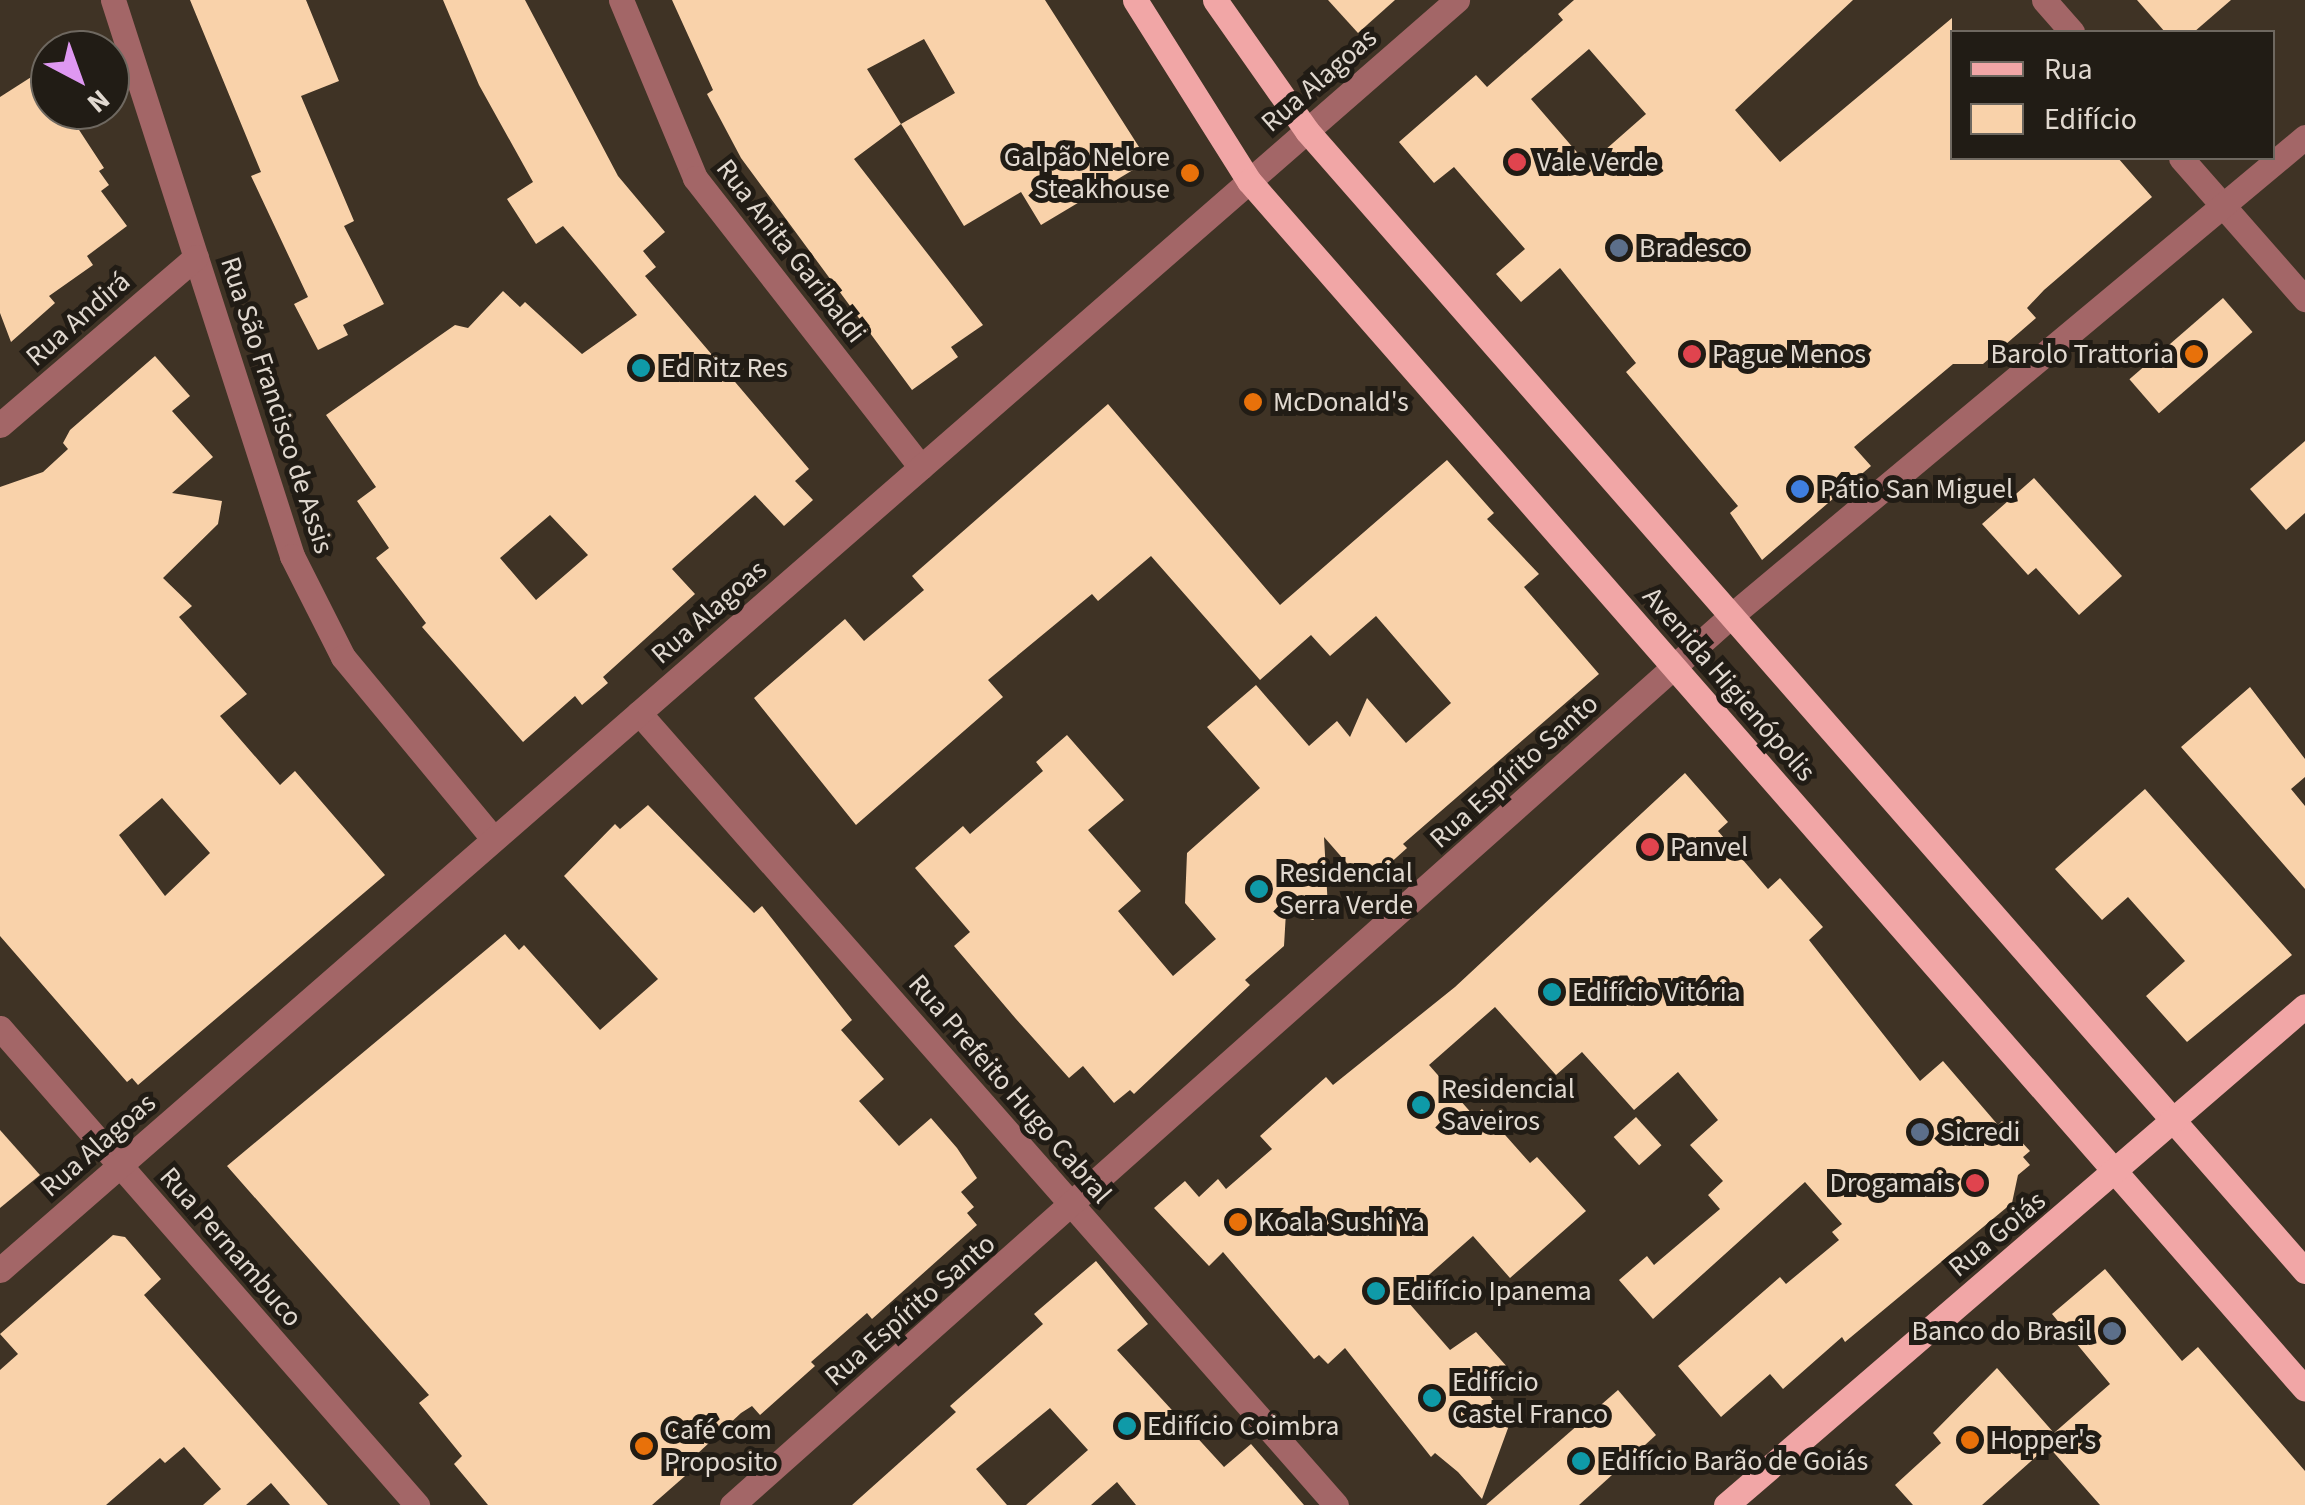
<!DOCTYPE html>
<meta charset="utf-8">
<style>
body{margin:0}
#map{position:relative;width:2305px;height:1505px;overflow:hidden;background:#3f3325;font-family:"Source Sans 3",sans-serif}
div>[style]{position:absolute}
.building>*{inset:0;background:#f9d2aa;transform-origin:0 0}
.minor>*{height:25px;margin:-12.5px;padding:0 12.5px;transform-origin:12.5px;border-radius:12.5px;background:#a36667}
.major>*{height:25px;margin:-12.5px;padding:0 12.5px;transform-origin:12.5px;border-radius:12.5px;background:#f1a6a6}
.dots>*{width:28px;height:28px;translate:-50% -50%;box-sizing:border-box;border:5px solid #211c15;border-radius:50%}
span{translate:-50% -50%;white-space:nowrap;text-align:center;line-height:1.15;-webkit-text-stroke:10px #211c15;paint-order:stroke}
.street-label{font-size:28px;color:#e1d9d0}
.poi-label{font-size:28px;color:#e1d9d0}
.right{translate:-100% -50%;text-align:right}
.left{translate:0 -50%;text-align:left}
.legend{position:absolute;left:1950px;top:30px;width:325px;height:130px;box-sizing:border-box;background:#211c15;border:2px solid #6e6860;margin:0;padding:12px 18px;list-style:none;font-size:30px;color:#e1d9d0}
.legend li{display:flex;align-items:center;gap:20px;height:50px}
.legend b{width:50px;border:2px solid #6e6860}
.north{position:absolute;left:30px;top:30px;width:100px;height:100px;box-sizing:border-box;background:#211c15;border:2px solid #6e6860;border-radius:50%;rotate:139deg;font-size:28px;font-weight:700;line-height:40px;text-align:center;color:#e1d9d0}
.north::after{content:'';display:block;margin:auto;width:35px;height:45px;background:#df98f2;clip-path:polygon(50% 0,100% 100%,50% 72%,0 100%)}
</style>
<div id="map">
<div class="building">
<div style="clip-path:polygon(190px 0,306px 0,339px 81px,301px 96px,354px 221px,344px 226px,384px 304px,343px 325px,348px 335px,318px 350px,294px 304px,308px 297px,251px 176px,261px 172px)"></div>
<div style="clip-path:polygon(evenodd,443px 0,525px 0,618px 176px,665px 232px,643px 251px,656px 267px,645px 276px,809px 469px,795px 481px,813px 500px,784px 526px,755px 495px,672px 569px,695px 594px,603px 677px,608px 683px,582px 705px,575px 696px,523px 742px,422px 627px,426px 623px,376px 558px,389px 548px,357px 501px,376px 487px,326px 415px,455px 325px,468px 328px,503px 291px,520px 307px,525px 302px,582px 354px,637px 315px,563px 226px,536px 244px,507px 199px,533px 182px,479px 85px,443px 0,550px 515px,588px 555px,536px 600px,500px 558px,550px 515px)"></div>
<div style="clip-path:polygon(evenodd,672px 0,1045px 0,1148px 161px,1041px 225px,1021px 192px,964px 226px,901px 124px,854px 159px,983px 325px,951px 347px,958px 357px,912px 390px,741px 158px,707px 94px,713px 90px,672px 0,924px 39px,955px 93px,901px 124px,867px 69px,924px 39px)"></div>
<div style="clip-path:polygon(1328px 0,1395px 0,1358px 33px)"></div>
<div style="clip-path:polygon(evenodd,1574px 0,1853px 0,1735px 110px,1780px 162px,1952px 18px,1952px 158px,2118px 158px,2152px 197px,2044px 290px,2027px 308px,2036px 318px,1983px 364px,1953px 364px,1854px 447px,1871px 466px,1762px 560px,1730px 513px,1738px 506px,1626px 372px,1636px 363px,1560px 268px,1521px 302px,1496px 274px,1525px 249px,1454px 167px,1434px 183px,1399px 142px,1476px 75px,1487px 87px,1563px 20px,1558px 14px,1574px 0,1589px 49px,1646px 114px,1588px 165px,1531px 99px,1589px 49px)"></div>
<div style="clip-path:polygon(2137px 0,2231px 0,2194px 32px,2165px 32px)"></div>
<div style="clip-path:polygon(50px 65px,50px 110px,66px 110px,104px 168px,99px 171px,109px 185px,101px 191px,127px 226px,87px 256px,93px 265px,49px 296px,55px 303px,11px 342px,0 313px,0 97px)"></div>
<div style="left:2223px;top:298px;width:45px;height:124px;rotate:49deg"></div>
<div style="clip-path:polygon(evenodd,155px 356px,190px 396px,172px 411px,213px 457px,172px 493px,222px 501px,218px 524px,163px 578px,192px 606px,179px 617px,247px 694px,220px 716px,280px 785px,295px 771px,385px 875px,138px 1085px,132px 1078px,127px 1082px,0 936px,0 487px,43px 472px,68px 449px,63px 443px,70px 430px,155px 356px,162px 798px,210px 853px,165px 896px,119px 835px,162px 798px)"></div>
<div style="clip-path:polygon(1108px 404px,1280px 605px,1447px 460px,1494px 513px,1487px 519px,1539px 574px,1524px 587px,1599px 674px,1403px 844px,1407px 848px,1366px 885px,1324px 837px,1328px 908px,1313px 920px,1286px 912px,1284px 946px,1245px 980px,1250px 985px,1134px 1094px,1130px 1090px,1114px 1103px,1083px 1066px,1069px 1078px,1016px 1019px,954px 946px,970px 932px,915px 868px,963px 826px,970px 834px,1043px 771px,1036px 762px,1067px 735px,1124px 800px,1088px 830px,1141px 891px,1118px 911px,1173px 976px,1216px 939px,1185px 903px,1187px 853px,1260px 788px,1207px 727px,1256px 685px,1309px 746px,1337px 721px,1350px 737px,1367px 698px,1406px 743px,1451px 703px,1376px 616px,1330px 656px,1311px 635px,1260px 680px,1151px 556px,1098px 601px,1092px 594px,988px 680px,1003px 697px,856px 825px,754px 698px,845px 619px,864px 641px,924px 590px,912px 576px)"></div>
<div style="clip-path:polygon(2305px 441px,2305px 513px,2286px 530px,2250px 489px)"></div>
<div style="clip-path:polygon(2034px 478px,2122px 576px,2079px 615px,2036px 568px,2028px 575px,1982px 524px)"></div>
<div style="clip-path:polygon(2250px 687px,2305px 759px,2305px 777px,2291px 789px,2305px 806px,2305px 889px,2181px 747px)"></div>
<div style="clip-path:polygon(1685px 773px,1728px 822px,1718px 831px,1768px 889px,1780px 878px,1823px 927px,1809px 940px,1920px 1081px,1943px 1061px,1998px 1125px,2002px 1121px,2030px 1151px,2023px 1157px,2030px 1165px,2018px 1175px,2012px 1203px,1845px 1342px,1842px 1337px,1783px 1389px,1770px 1374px,1721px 1417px,1678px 1366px,1780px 1277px,1786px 1284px,1839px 1240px,1832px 1232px,1842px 1224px,1805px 1182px,1653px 1319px,1619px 1280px,1647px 1256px,1654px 1265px,1720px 1209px,1708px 1195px,1723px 1181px,1690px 1145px,1718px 1120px,1678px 1072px,1634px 1110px,1582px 1052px,1556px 1075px,1495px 1007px,1429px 1065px,1474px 1116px,1482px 1109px,1530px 1163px,1537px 1157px,1586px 1211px,1510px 1278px,1473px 1236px,1413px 1289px,1417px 1294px,1408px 1302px,1450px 1350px,1476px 1332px,1509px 1369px,1489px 1395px,1511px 1420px,1482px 1499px,1458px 1472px,1435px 1453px,1431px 1457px,1345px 1348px,1328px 1364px,1319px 1355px,1314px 1359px,1223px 1252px,1209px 1266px,1154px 1208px,1185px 1181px,1199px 1197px,1218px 1179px,1226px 1189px,1272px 1149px,1260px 1136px,1326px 1077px,1333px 1085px,1455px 987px)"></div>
<div style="clip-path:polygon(2145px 789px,2292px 955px,2187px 1042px,2146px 996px,2185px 961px,2128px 897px,2102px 920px,2055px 869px)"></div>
<div style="clip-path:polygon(648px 805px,754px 913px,762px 906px,852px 1020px,841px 1030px,884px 1079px,859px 1101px,899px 1146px,931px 1118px,957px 1148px,977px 1178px,961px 1192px,974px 1207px,967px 1213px,977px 1225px,872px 1319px,867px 1313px,811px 1362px,815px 1366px,760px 1415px,752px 1406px,741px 1413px,695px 1456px,701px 1462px,652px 1505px,488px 1505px,454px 1464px,462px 1456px,419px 1403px,429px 1395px,227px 1166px,505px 934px,519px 950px,524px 945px,600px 1030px,658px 979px,564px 876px,615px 824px,620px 829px)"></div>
<div style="left:1636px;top:1117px;width:38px;height:30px;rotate:48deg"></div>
<div style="clip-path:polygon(0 1130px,40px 1175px,0 1208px)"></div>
<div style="clip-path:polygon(113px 1235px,125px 1237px,161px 1279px,144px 1295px,328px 1505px,290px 1505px,271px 1483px,246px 1505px,203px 1505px,221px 1489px,184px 1447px,165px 1463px,160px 1458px,106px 1505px,0 1505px,0 1370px,18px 1354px,0 1334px)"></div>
<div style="clip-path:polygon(1096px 1261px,1148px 1324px,1117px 1350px,1224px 1467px,1251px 1444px,1304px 1505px,1136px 1505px,1117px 1482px,1091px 1505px,1026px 1505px,1088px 1450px,1050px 1408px,976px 1469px,1007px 1505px,852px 1505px,956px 1412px,950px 1406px,1043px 1324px,1034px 1314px)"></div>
<div style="clip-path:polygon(2105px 1269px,2182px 1361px,2198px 1347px,2305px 1471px,2305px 1505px,2100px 1505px,2048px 1446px,1982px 1505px,1913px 1505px,1895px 1485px,1941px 1443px,1933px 1433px,1997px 1368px,2054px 1433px,2110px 1384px,2052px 1314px)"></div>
<div style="clip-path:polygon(1618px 1390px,1656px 1435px,1579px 1505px,1486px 1505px)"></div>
</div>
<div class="minor">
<div style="left:113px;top:0;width:584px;rotate:72.15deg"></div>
<div style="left:292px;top:556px;width:113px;rotate:63.2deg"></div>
<div style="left:343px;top:657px;width:234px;rotate:50.4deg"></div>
<div style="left:621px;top:0;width:193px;rotate:67.4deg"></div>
<div style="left:695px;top:178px;width:367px;rotate:52deg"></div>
<div style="left:2044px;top:0;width:43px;rotate:48.8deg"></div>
<div style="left:2181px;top:158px;width:188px;rotate:48.7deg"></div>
<div style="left:0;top:425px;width:258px;rotate:-40.6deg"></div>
<div style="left:639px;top:713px;width:1055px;rotate:48.65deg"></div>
<div style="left:0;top:1028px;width:634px;rotate:48.84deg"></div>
<div style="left:0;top:1270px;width:1933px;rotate:-41.08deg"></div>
<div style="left:732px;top:1505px;width:1339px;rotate:-41.67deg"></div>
<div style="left:1732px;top:615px;width:746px;rotate:-39.84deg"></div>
</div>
<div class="major">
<div style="left:1135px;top:0;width:214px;rotate:57.8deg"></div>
<div style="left:1249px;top:181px;width:1604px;rotate:48.84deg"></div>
<div style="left:1215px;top:0;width:160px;rotate:54.9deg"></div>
<div style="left:1307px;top:131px;width:1515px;rotate:48.8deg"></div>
<div style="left:1726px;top:1505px;width:764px;rotate:-40.76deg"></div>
</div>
<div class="dots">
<div style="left:1517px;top:162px;background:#e0444e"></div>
<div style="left:1190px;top:173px;background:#e8710a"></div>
<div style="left:1619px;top:248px;background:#5c6f8a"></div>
<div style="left:1692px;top:354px;background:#e0444e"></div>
<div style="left:2194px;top:354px;background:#e8710a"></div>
<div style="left:641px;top:368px;background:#0f9aa8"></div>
<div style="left:1253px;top:402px;background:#e8710a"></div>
<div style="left:1800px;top:489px;background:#3f7fe0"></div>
<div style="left:1650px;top:847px;background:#e0444e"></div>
<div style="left:1259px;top:889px;background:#0f9aa8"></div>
<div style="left:1552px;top:992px;background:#0f9aa8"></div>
<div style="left:1421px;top:1105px;background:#0f9aa8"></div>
<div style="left:1920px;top:1132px;background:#5c6f8a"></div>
<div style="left:1975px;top:1183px;background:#e0444e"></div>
<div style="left:1238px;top:1222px;background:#e8710a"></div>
<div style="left:1376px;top:1291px;background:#0f9aa8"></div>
<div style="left:2112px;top:1331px;background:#5c6f8a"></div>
<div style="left:1432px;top:1398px;background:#0f9aa8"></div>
<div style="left:1127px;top:1426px;background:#0f9aa8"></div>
<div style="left:1970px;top:1440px;background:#e8710a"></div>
<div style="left:644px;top:1446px;background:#e8710a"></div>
<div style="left:1581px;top:1461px;background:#0f9aa8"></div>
</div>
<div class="street-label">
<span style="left:1319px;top:80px;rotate:-41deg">Rua Alagoas</span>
<span style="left:791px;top:251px;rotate:52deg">Rua Anita Garibaldi</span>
<span style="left:78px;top:319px;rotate:-41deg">Rua Andirá</span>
<span style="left:277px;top:405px;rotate:72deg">Rua São Francisco de Assis</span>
<span style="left:709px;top:612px;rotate:-41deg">Rua Alagoas</span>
<span style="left:1729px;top:684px;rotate:49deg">Avenida Higienópolis</span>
<span style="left:1514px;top:771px;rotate:-42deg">Rua Espírito Santo</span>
<span style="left:1010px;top:1089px;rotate:49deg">Rua Prefeito Hugo Cabral</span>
<span style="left:98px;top:1145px;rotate:-41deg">Rua Alagoas</span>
<span style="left:1997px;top:1234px;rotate:-40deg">Rua Goiás</span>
<span style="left:231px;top:1247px;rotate:49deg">Rua Pernambuco</span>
<span style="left:910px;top:1310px;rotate:-41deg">Rua Espírito Santo</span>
</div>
<div class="poi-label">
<span class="right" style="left:1170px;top:173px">Galpão Nelore<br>Steakhouse</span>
<span class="left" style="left:1537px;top:162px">Vale Verde</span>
<span class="left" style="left:1639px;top:248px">Bradesco</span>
<span class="left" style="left:1712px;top:354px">Pague Menos</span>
<span class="right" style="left:2174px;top:354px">Barolo Trattoria</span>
<span class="left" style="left:661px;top:368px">Ed Ritz Res</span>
<span class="left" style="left:1273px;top:402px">McDonald's</span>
<span class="left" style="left:1820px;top:489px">Pátio San Miguel</span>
<span class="left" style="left:1670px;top:847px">Panvel</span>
<span class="left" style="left:1279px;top:889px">Residencial<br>Serra Verde</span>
<span class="left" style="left:1572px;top:992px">Edifício Vitória</span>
<span class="left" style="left:1441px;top:1105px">Residencial<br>Saveiros</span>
<span class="left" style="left:1940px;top:1132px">Sicredi</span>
<span class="right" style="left:1955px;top:1183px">Drogamais</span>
<span class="left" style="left:1258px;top:1222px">Koala Sushi Ya</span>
<span class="left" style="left:1396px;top:1291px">Edifício Ipanema</span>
<span class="right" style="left:2092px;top:1331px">Banco do Brasil</span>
<span class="left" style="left:1452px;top:1398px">Edifício<br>Castel Franco</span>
<span class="left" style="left:1147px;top:1426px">Edifício Coimbra</span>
<span class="left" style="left:664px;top:1446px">Café com<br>Proposito</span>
<span class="left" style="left:1990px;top:1440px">Hopper's</span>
<span class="left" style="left:1601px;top:1461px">Edifício Barão de Goiás</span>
</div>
<ul class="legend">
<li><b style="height:12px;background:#f1a6a6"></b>Rua</li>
<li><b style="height:28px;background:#f9d2aa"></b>Edifício</li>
</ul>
<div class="north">N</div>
</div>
